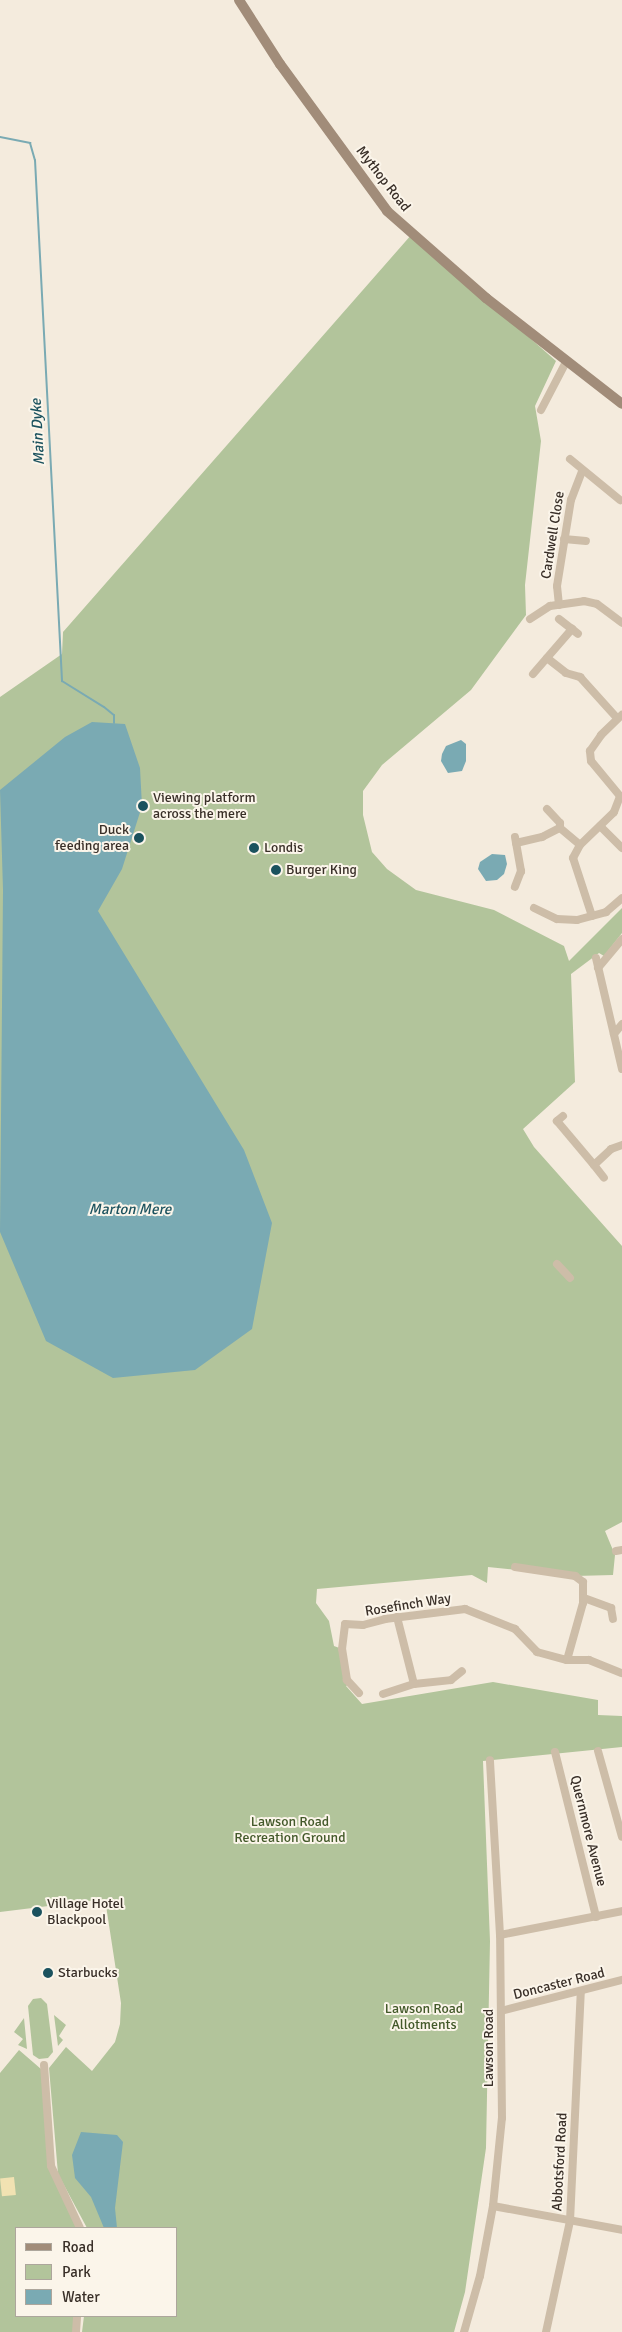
<!DOCTYPE html>
<style>
body{margin:0}
#map{position:relative;width:622px;height:2332px;overflow:hidden;background:#f4ebdd;font-family:Signika,sans-serif}
div>[style]{position:absolute}
.green>*{inset:0;background:#b2c49b}
.sand>*{inset:0;background:#f1e2b2;transform-origin:0 0}
.water>*{inset:0;background:#7aaab3}
.stream>*{height:2px;margin:-1px;padding:0 1px;transform-origin:1px;border-radius:1px;background:#7aaab3}
.street>*{height:8px;margin:-4px;padding:0 4px;transform-origin:4px;border-radius:4px;background:#cdbda8}
.secondary>*{height:10px;margin:-5px;padding:0 5px;transform-origin:5px;border-radius:5px;background:#a18c79}
.dots>*{width:14px;height:14px;translate:-50% -50%;box-sizing:border-box;border:2px solid #fbf5ea;border-radius:50%}
span{translate:-50% -50%;white-space:nowrap;text-align:center;line-height:1.15;-webkit-text-stroke:4px #fbf5ea;paint-order:stroke}
.street-label{font-size:14px;color:#392f28}
.poi-label{font-size:14px;color:#392f28}
.left{translate:0 -50%;text-align:left}
.right{translate:-100% -50%;text-align:right}
.park-label{font-size:14px;color:#43592a}
.water-label{font-size:15px;color:#1b525e;font-style:italic}
.legend{position:absolute;left:15px;top:2227px;width:162px;height:90px;box-sizing:border-box;background:#fbf5ea;border:1px solid #ada69c;margin:0;padding:6px 9px;list-style:none;font-size:15px;color:#392f28}
.legend li{display:flex;align-items:center;gap:10px;height:25px}
.legend b{width:25px;border:1px solid #ada69c}
</style>
<div id="map">
<div class="green">
<div style="clip-path:polygon(412px 234px,556px 361px,535px 406px,541px 441px,525px 585px,526px 615px,471px 690px,382px 765px,363px 791px,363px 815px,372px 852px,387px 869px,416px 890px,494px 910px,564px 946px,569px 961px,622px 908px,622px 933px,604px 956px,599px 953px,571px 974px,575px 1082px,523px 1129px,534px 1147px,622px 1246px,622px 1522px,605px 1531px,615px 1555px,613px 1575px,575px 1576px,488px 1567px,487px 1583px,472px 1575px,317px 1589px,316px 1603px,329px 1621px,334px 1646px,342px 1649px,350px 1684px,346px 1686px,362px 1704px,493px 1682px,598px 1700px,598px 1715px,622px 1716px,622px 1747px,483px 1761px,490px 1941px,486px 2148px,465px 2292px,454px 2332px,82px 2332px,84px 2316px,176px 2316px,176px 2228px,87px 2228px,58px 2174px,49px 2068px,66px 2047px,92px 2071px,115px 2042px,120px 2024px,121px 2003px,105px 1899px,0 1912px,0 697px,62px 654px,63px 632px)"></div>
<div style="clip-path:polygon(41px 1998px,47px 2004px,53px 2052px,48px 2058px,39px 2059px,33px 2055px,28px 2006px,33px 1999px)"></div>
<div style="clip-path:polygon(54px 2015px,66px 2025px,59px 2036px,63px 2040px,58px 2046px)"></div>
<div style="clip-path:polygon(24px 2018px,27px 2049px,18px 2045px,23px 2039px,14px 2032px)"></div>
<div style="clip-path:polygon(19px 2050px,41px 2069px,49px 2152px,80px 2228px,16px 2228px,16px 2316px,77px 2316px,76px 2332px,0 2332px,0 2073px)"></div>
</div>
<div class="sand">
<div style="left:14px;top:2177px;width:18px;height:14px;rotate:84deg"></div>
</div>
<div class="water">
<div style="clip-path:polygon(92px 722px,125px 724px,140px 768px,142px 806px,122px 869px,98px 911px,244px 1150px,272px 1223px,252px 1329px,195px 1370px,113px 1378px,46px 1341px,0 1232px,3px 890px,0 790px,65px 737px)"></div>
<div style="clip-path:polygon(461px 740px,466px 744px,466px 761px,462px 771px,448px 773px,441px 761px,442px 754px,446px 746px)"></div>
<div style="clip-path:polygon(492px 854px,505px 855px,507px 864px,504px 874px,497px 880px,486px 881px,478px 869px,480px 862px)"></div>
<div style="clip-path:polygon(81px 2132px,117px 2135px,123px 2142px,115px 2208px,117px 2228px,104px 2228px,91px 2197px,75px 2178px,72px 2155px)"></div>
</div>
<div class="stream">
<div style="left:0;top:137px;width:31px;rotate:11deg"></div>
<div style="left:30px;top:143px;width:18px;rotate:74deg"></div>
<div style="left:35px;top:160px;width:522px;rotate:87.03deg"></div>
<div style="left:62px;top:681px;width:49px;rotate:31.8deg"></div>
<div style="left:104px;top:707px;width:13px;rotate:39deg"></div>
<div style="left:114px;top:715px;width:8px;rotate:90deg"></div>
</div>
<div class="street">
<div style="left:541px;top:410px;width:56px;rotate:-62.5deg"></div>
<div style="left:570px;top:459px;width:65px;rotate:39.4deg"></div>
<div style="left:564px;top:539px;width:22px;rotate:5deg"></div>
<div style="left:559px;top:605px;width:19px;rotate:-96deg"></div>
<div style="left:557px;top:586px;width:87px;rotate:-80.8deg"></div>
<div style="left:571px;top:500px;width:31px;rotate:-69deg"></div>
<div style="left:530px;top:619px;width:24px;rotate:-33deg"></div>
<div style="left:550px;top:606px;width:34px;rotate:-8deg"></div>
<div style="left:584px;top:601px;width:13px;rotate:13deg"></div>
<div style="left:597px;top:604px;width:31px;rotate:37deg"></div>
<div style="left:559px;top:619px;width:24px;rotate:38deg"></div>
<div style="left:547px;top:658px;width:24px;rotate:38deg"></div>
<div style="left:566px;top:673px;width:15px;rotate:16deg"></div>
<div style="left:580px;top:677px;width:55px;rotate:47.9deg"></div>
<div style="left:533px;top:674px;width:60px;rotate:-49.1deg"></div>
<div style="left:547px;top:809px;width:19px;rotate:47deg"></div>
<div style="left:560px;top:823px;width:5px;rotate:90deg"></div>
<div style="left:600px;top:826px;width:31px;rotate:45deg"></div>
<div style="left:515px;top:837px;width:35px;rotate:80deg"></div>
<div style="left:521px;top:871px;width:17px;rotate:111deg"></div>
<div style="left:516px;top:843px;width:27px;rotate:-13deg"></div>
<div style="left:542px;top:837px;width:20px;rotate:-27deg"></div>
<div style="left:560px;top:828px;width:26px;rotate:40deg"></div>
<div style="left:534px;top:908px;width:25px;rotate:26deg"></div>
<div style="left:557px;top:919px;width:20px;rotate:3deg"></div>
<div style="left:577px;top:920px;width:30px;rotate:-15deg"></div>
<div style="left:606px;top:912px;width:21px;rotate:-41deg"></div>
<div style="left:592px;top:916px;width:61px;rotate:-108.1deg"></div>
<div style="left:573px;top:858px;width:15px;rotate:-62deg"></div>
<div style="left:580px;top:845px;width:47px;rotate:-44.1deg"></div>
<div style="left:614px;top:812px;width:17px;rotate:-69deg"></div>
<div style="left:620px;top:796px;width:45px;rotate:-129.6deg"></div>
<div style="left:591px;top:761px;width:10px;rotate:-96deg"></div>
<div style="left:590px;top:751px;width:19px;rotate:-55deg"></div>
<div style="left:601px;top:735px;width:29px;rotate:-44deg"></div>
<div style="left:596px;top:958px;width:114px;rotate:76.8deg"></div>
<div style="left:598px;top:968px;width:38px;rotate:-50deg"></div>
<div style="left:614px;top:1034px;width:13px;rotate:-51deg"></div>
<div style="left:563px;top:1116px;width:8px;rotate:140deg"></div>
<div style="left:557px;top:1121px;width:57px;rotate:49.9deg"></div>
<div style="left:594px;top:1165px;width:23px;rotate:-43deg"></div>
<div style="left:611px;top:1149px;width:12px;rotate:-20deg"></div>
<div style="left:594px;top:1165px;width:16px;rotate:52deg"></div>
<div style="left:557px;top:1264px;width:19px;rotate:47deg"></div>
<div style="left:616px;top:1551px;width:6px;rotate:-9deg"></div>
<div style="left:515px;top:1567px;width:61px;rotate:8.5deg"></div>
<div style="left:575px;top:1576px;width:10px;rotate:37deg"></div>
<div style="left:583px;top:1582px;width:21px;rotate:90deg"></div>
<div style="left:583px;top:1603px;width:59px;rotate:105.7deg"></div>
<div style="left:584px;top:1598px;width:29px;rotate:20deg"></div>
<div style="left:611px;top:1608px;width:11px;rotate:80deg"></div>
<div style="left:397px;top:1617px;width:69px;rotate:75.8deg"></div>
<div style="left:414px;top:1684px;width:37px;rotate:-6deg"></div>
<div style="left:451px;top:1680px;width:14px;rotate:-39deg"></div>
<div style="left:359px;top:1693px;width:18px;rotate:-133deg"></div>
<div style="left:347px;top:1680px;width:31px;rotate:-99deg"></div>
<div style="left:342px;top:1649px;width:25px;rotate:-83deg"></div>
<div style="left:345px;top:1624px;width:18px;rotate:3deg"></div>
<div style="left:363px;top:1625px;width:23px;rotate:-15deg"></div>
<div style="left:385px;top:1619px;width:81px;rotate:-7.1deg"></div>
<div style="left:465px;top:1609px;width:54px;rotate:21.8deg"></div>
<div style="left:515px;top:1629px;width:32px;rotate:46deg"></div>
<div style="left:537px;top:1652px;width:31px;rotate:15deg"></div>
<div style="left:567px;top:1660px;width:22px"></div>
<div style="left:589px;top:1660px;width:35px;rotate:22deg"></div>
<div style="left:383px;top:1694px;width:33px;rotate:-18deg"></div>
<div style="left:598px;top:1751px;width:89px;rotate:74.4deg"></div>
<div style="left:555px;top:1752px;width:170px;rotate:76deg"></div>
<div style="left:500px;top:1935px;width:124px;rotate:-11.1deg"></div>
<div style="left:501px;top:2011px;width:125px;rotate:-14.4deg"></div>
<div style="left:44px;top:2065px;width:101px;rotate:86deg"></div>
<div style="left:51px;top:2166px;width:68px;rotate:64.9deg"></div>
<div style="left:493px;top:2206px;width:131px;rotate:10.5deg"></div>
<div style="left:76px;top:2332px;width:16px;rotate:-86deg"></div>
<div style="left:464px;top:2332px;width:58px;rotate:-74.1deg"></div>
<div style="left:480px;top:2276px;width:71px;rotate:-79.5deg"></div>
<div style="left:493px;top:2206px;width:88px;rotate:-84.2deg"></div>
<div style="left:502px;top:2118px;width:183px;rotate:-90.6deg"></div>
<div style="left:500px;top:1935px;width:175px;rotate:-93.3deg"></div>
<div style="left:546px;top:2332px;width:114px;rotate:-77.8deg"></div>
<div style="left:570px;top:2221px;width:230px;rotate:-87.3deg"></div>
</div>
<div class="secondary">
<div style="left:239px;top:0;width:76px;rotate:57.4deg"></div>
<div style="left:280px;top:64px;width:182px;rotate:53.9deg"></div>
<div style="left:387px;top:211px;width:132px;rotate:41.3deg"></div>
<div style="left:486px;top:298px;width:172px;rotate:37.9deg"></div>
</div>
<div class="dots">
<div style="left:143px;top:806px;background:#1b525e"></div>
<div style="left:139px;top:838px;background:#1b525e"></div>
<div style="left:254px;top:848px;background:#1b525e"></div>
<div style="left:276px;top:870px;background:#1b525e"></div>
<div style="left:37px;top:1912px;background:#1b525e"></div>
<div style="left:48px;top:1973px;background:#1b525e"></div>
</div>
<div class="street-label">
<span style="left:383px;top:179px;rotate:52deg">Mythop Road</span>
<span style="left:553px;top:535px;rotate:-81deg">Cardwell Close</span>
<span style="left:408px;top:1605px;rotate:-9deg">Rosefinch Way</span>
<span style="left:588px;top:1831px;rotate:76deg">Quernmore Avenue</span>
<span style="left:559px;top:1984px;rotate:-14deg">Doncaster Road</span>
<span style="left:489px;top:2048px;rotate:-90deg">Lawson Road</span>
<span style="left:560px;top:2162px;rotate:-87deg">Abbotsford Road</span>
</div>
<div class="poi-label">
<span class="left" style="left:153px;top:806px">Viewing platform<br>across the mere</span>
<span class="right" style="left:129px;top:838px">Duck<br>feeding area</span>
<span class="left" style="left:264px;top:848px">Londis</span>
<span class="left" style="left:286px;top:870px">Burger King</span>
<span class="left" style="left:47px;top:1912px">Village Hotel<br>Blackpool</span>
<span class="left" style="left:58px;top:1973px">Starbucks</span>
</div>
<div class="park-label">
<span style="left:290px;top:1830px">Lawson Road<br>Recreation Ground</span>
<span style="left:424px;top:2017px">Lawson Road<br>Allotments</span>
</div>
<div class="water-label">
<span style="left:38px;top:432px;rotate:-93deg">Main Dyke</span>
<span style="left:130px;top:1210px">Marton Mere</span>
</div>
<ul class="legend">
<li><b style="height:6px;background:#a18c79"></b>Road</li>
<li><b style="height:14px;background:#b2c49b"></b>Park</li>
<li><b style="height:14px;background:#7aaab3"></b>Water</li>
</ul>
</div>
